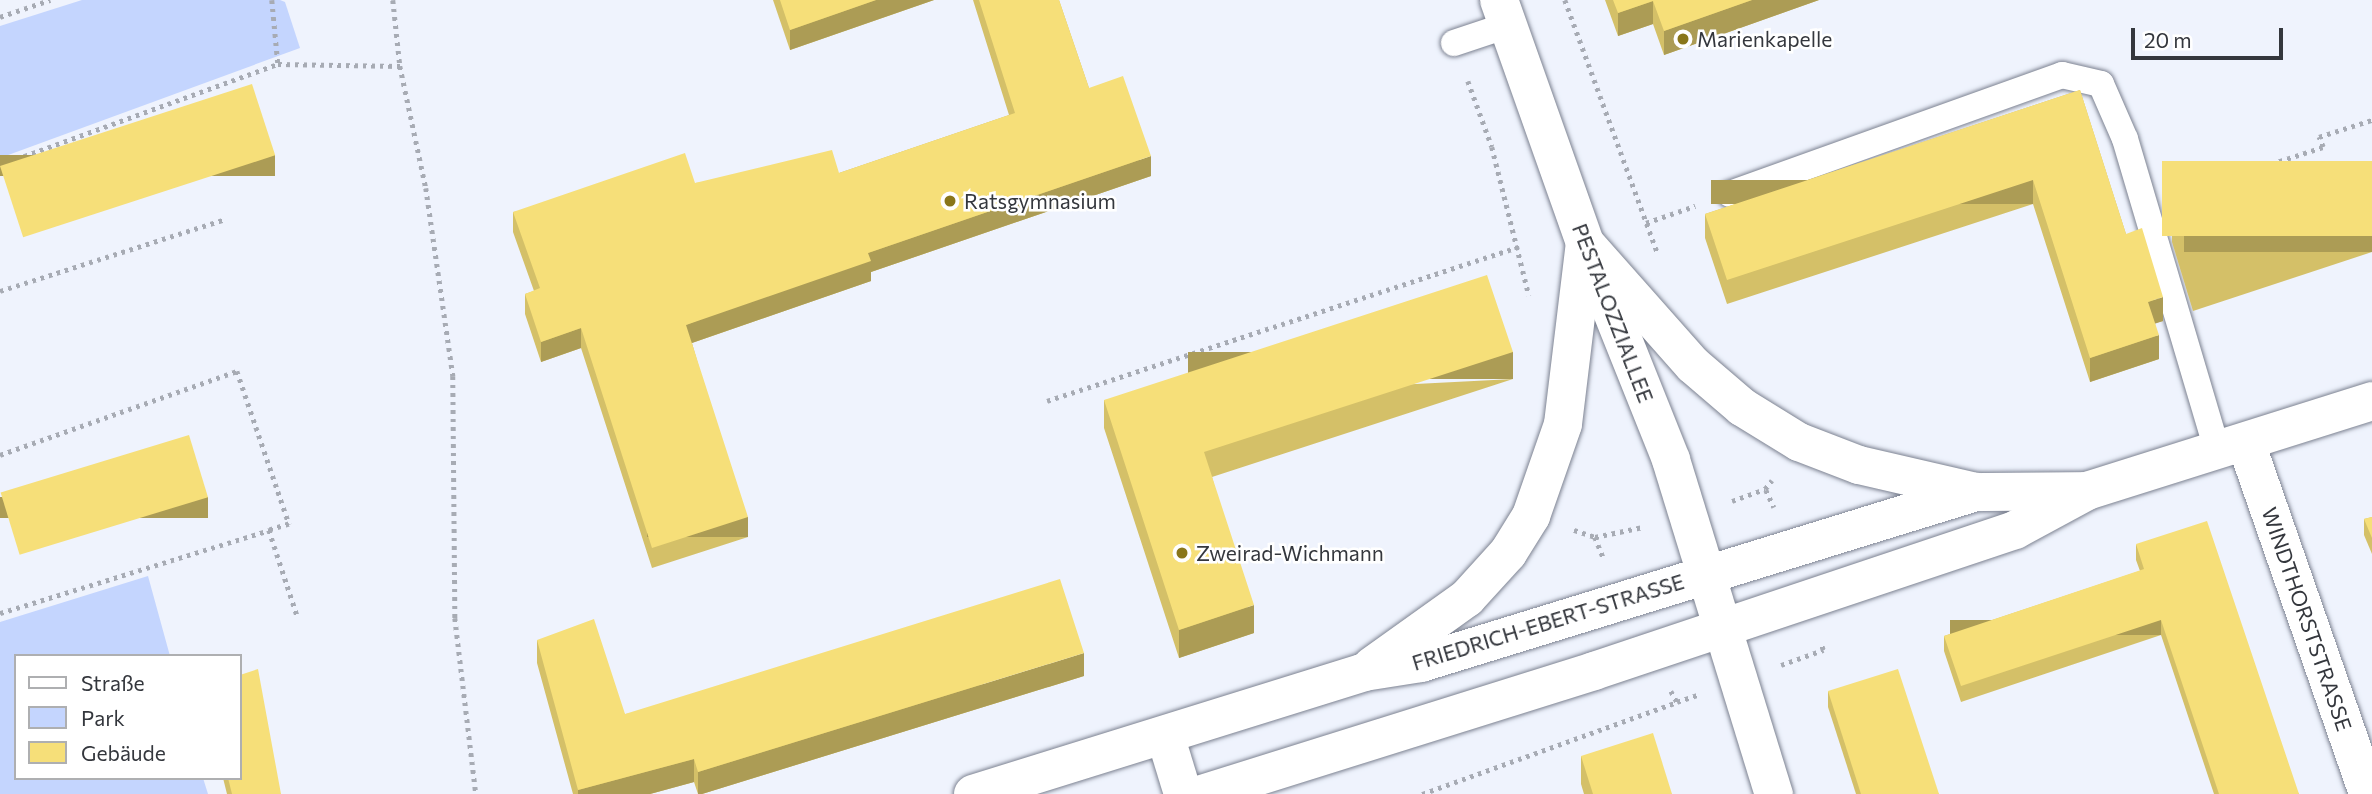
<!DOCTYPE html>
<meta charset="utf-8">
<style>
body{margin:0}
#map{position:relative;width:2372px;height:794px;overflow:hidden;background:#eff3fd;font-family:Commissioner,sans-serif}
div>[style]{position:absolute}
.green>*{inset:0;background:#c4d5fe}
.path>*{height:4.5px;margin-top:-2.25px;transform-origin:0;background:repeating-linear-gradient(90deg,#a7abb4 0 3.5px,transparent 0 8.5px)}
.roads{filter:drop-shadow(0 0 2px #7c8291) drop-shadow(0 0 2px #7c8291)}
.lane>*{height:26px;margin:-13px;padding:0 13px;transform-origin:13px;border-radius:13px;background:#fff}
.street>*{height:38px;margin:-19px;padding:0 19px;transform-origin:19px;border-radius:19px;background:#fff}
.secondary>*{height:38px;margin:-19px;padding:0 19px;transform-origin:19px;border-radius:19px;background:#fff}
.wall>*{inset:0;background:#d4c068}
.shaded-wall>*{inset:0;background:#ac9c55;transform-origin:0 0}
.building>*{inset:0;background:#f6df79;transform-origin:0 0}
.dots>*{width:19px;height:19px;translate:-50% -50%;box-sizing:border-box;border:4px solid #fff;border-radius:50%}
span{translate:-50% -50%;white-space:nowrap;text-align:center;line-height:1.15;-webkit-text-stroke:5px #fff;paint-order:stroke}
.poi-label{font-size:21px;color:#34373d}
.left{translate:0 -50%;text-align:left}
.street-label{font-size:21px;color:#34373d}
.legend{position:absolute;left:14px;top:654px;width:228px;height:126px;box-sizing:border-box;background:#fff;border:2px solid #aeafb1;margin:0;padding:9px 12px;list-style:none;font-size:21px;color:#34373d}
.legend li{display:flex;align-items:center;gap:14px;height:35px}
.legend b{width:35px;border:2px solid #aeafb1}
.scale{position:absolute;left:2131px;top:28px;width:152px;height:32px;box-sizing:border-box;border:4px solid #34373d;border-top:0;padding-left:9px;font-size:21px;line-height:24px;white-space:nowrap;color:#34373d;-webkit-text-stroke:5px #fff;paint-order:stroke}
</style>
<div id="map">
<div class="green">
<div style="clip-path:polygon(82px 0,280px 0,285px 2px,300px 48px,0 158px,0 26px)"></div>
<div style="clip-path:polygon(148px 576px,170px 656px,16px 656px,16px 778px,203px 778px,208px 794px,0 794px,0 622px)"></div>
</div>
<div class="path">
<div style="left:272px;top:0;width:64px;rotate:84.6deg"></div>
<div style="left:278px;top:64px;width:122px;rotate:0.9deg"></div>
<div style="left:393px;top:0;width:66px;rotate:83.9deg"></div>
<div style="left:400px;top:66px;width:125px;rotate:78deg"></div>
<div style="left:426px;top:188px;width:190px;rotate:81.8deg"></div>
<div style="left:453px;top:376px;width:242px;rotate:89.5deg"></div>
<div style="left:455px;top:618px;width:177px;rotate:83.2deg"></div>
<div style="left:1565px;top:0;width:268px;rotate:69.9deg"></div>
<div style="left:0;top:17px;width:53px;rotate:-18.8deg"></div>
<div style="left:1468px;top:81px;width:70px;rotate:70deg"></div>
<div style="left:1492px;top:147px;width:153px;rotate:76deg"></div>
<div style="left:0;top:165px;width:296px;rotate:-20deg"></div>
<div style="left:2182px;top:193px;width:148px;rotate:-18.1deg"></div>
<div style="left:2323px;top:147px;width:11px;rotate:-112deg"></div>
<div style="left:2319px;top:137px;width:56px;rotate:-17.8deg"></div>
<div style="left:1646px;top:223px;width:52px;rotate:-19.1deg"></div>
<div style="left:0;top:291px;width:234px;rotate:-17.7deg"></div>
<div style="left:1047px;top:401px;width:496px;rotate:-18.1deg"></div>
<div style="left:0;top:455px;width:251px;rotate:-19.5deg"></div>
<div style="left:237px;top:371px;width:162px;rotate:71.2deg"></div>
<div style="left:289px;top:524px;width:21px;rotate:163deg"></div>
<div style="left:269px;top:530px;width:89px;rotate:71.8deg"></div>
<div style="left:1766px;top:490px;width:19px;rotate:65deg"></div>
<div style="left:1732px;top:501px;width:35px;rotate:-20deg"></div>
<div style="left:1765px;top:489px;width:11px;rotate:-52deg"></div>
<div style="left:1574px;top:530px;width:22px;rotate:18deg"></div>
<div style="left:1595px;top:537px;width:49px;rotate:-11.8deg"></div>
<div style="left:1595px;top:537px;width:24px;rotate:68deg"></div>
<div style="left:0;top:613px;width:282px;rotate:-17.1deg"></div>
<div style="left:1781px;top:665px;width:45px;rotate:-19.7deg"></div>
<div style="left:1823px;top:650px;width:6px;rotate:-108deg"></div>
<div style="left:1671px;top:691px;width:13px;rotate:61deg"></div>
<div style="left:1677px;top:702px;width:21px;rotate:-19deg"></div>
<div style="left:1422px;top:794px;width:271px;rotate:-19.8deg"></div>
</div>
<div class="roads">
<div class="lane">
<div style="left:1454px;top:43px;width:57px;rotate:-18.4deg"></div>
<div style="left:1730px;top:194px;width:353px;rotate:-19.7deg"></div>
<div style="left:2062px;top:75px;width:40px;rotate:13deg"></div>
<div style="left:2101px;top:84px;width:60px;rotate:66.4deg"></div>
<div style="left:2125px;top:139px;width:327px;rotate:73.5deg"></div>
</div>
<div class="street">
<div style="left:1586px;top:247px;width:229px;rotate:68.2deg"></div>
<div style="left:1671px;top:460px;width:350px;rotate:72.9deg"></div>
<div style="left:2246px;top:443px;width:372px;rotate:70.8deg"></div>
<div style="left:1165px;top:735px;width:62px;rotate:73deg"></div>
</div>
<div class="secondary">
<div style="left:1499px;top:0;width:258px;rotate:70.5deg"></div>
<div style="left:1585px;top:243px;width:163px;rotate:48.5deg"></div>
<div style="left:1693px;top:365px;width:65px;rotate:40.6deg"></div>
<div style="left:1742px;top:407px;width:67px;rotate:31.6deg"></div>
<div style="left:1799px;top:442px;width:64px;rotate:21deg"></div>
<div style="left:1859px;top:465px;width:120px;rotate:13deg"></div>
<div style="left:1372px;top:666px;width:117px;rotate:-35.6deg"></div>
<div style="left:1467px;top:598px;width:61px;rotate:-47.7deg"></div>
<div style="left:1508px;top:553px;width:44px;rotate:-58.1deg"></div>
<div style="left:1531px;top:516px;width:97px;rotate:-70.8deg"></div>
<div style="left:1563px;top:424px;width:182px;rotate:-83.1deg"></div>
<div style="left:973px;top:794px;width:410px;rotate:-17.3deg"></div>
<div style="left:1364px;top:672px;width:58px;rotate:-9deg"></div>
<div style="left:1421px;top:663px;width:581px;rotate:-17.12deg"></div>
<div style="left:1976px;top:492px;width:106px;rotate:-0.5deg"></div>
<div style="left:1202px;top:794px;width:411px;rotate:-17.4deg"></div>
<div style="left:1594px;top:671px;width:444px;rotate:-18.5deg"></div>
<div style="left:2015px;top:530px;width:82px;rotate:-28.4deg"></div>
<div style="left:2087px;top:491px;width:299px;rotate:-17.5deg"></div>
</div>
</div>
<div class="wall">
<div style="clip-path:polygon(773px 0,934px 0,790px 50px)"></div>
<div style="clip-path:polygon(973px 0,1059px 0,1089px 88px,1151px 176px,871px 272px,871px 281px,692px 343px,748px 537px,652px 568px,581px 348px,541px 362px,525px 314px,525px 294px,534px 291px,513px 232px,513px 212px,695px 183px,839px 173px,1009px 115px)"></div>
<div style="clip-path:polygon(1605px 0,1819px 0,1664px 55px,1653px 24px,1618px 36px)"></div>
<div style="clip-path:polygon(2080px 90px,2126px 234px,2163px 321px,2155px 323px,2159px 359px,2090px 382px,2033px 204px,1727px 304px,1705px 238px,1705px 214px)"></div>
<div style="clip-path:polygon(2372px 161px,2372px 252px,2193px 311px,2172px 242px,2172px 226px)"></div>
<div style="clip-path:polygon(1513px 379px,1212px 477px,1254px 633px,1179px 658px,1104px 428px,1104px 400px)"></div>
<div style="clip-path:polygon(2372px 517px,2372px 554px,2364px 535px,2364px 519px)"></div>
<div style="clip-path:polygon(2136px 544px,2299px 794px,2214px 794px,2161px 635px,1961px 702px,1944px 651px,1944px 636px,2140px 571px,2136px 560px)"></div>
<div style="clip-path:polygon(537px 640px,625px 714px,1084px 676px,702px 794px,698px 794px,694px 782px,650px 794px,573px 794px,537px 663px)"></div>
<div style="clip-path:polygon(1828px 691px,1939px 794px,1856px 794px,1828px 707px)"></div>
<div style="clip-path:polygon(1581px 756px,1672px 794px,1584px 794px,1581px 784px)"></div>
<div style="clip-path:polygon(223px 778px,240px 778px,281px 794px,227px 794px)"></div>
</div>
<div class="shaded-wall">
<div style="clip-path:polygon(876px 0,934px 0,790px 50px,790px 30px)"></div>
<div style="clip-path:polygon(1752px 0,1819px 0,1664px 55px,1664px 31px)"></div>
<div style="clip-path:polygon(1653px 1px,1653px 24px,1618px 36px,1618px 13px)"></div>
<div style="left:275px;top:155px;width:21px;height:290px;rotate:90deg"></div>
<div style="clip-path:polygon(1151px 156px,1151px 176px,871px 272px,871px 281px,686px 345px,686px 325px,868px 253px)"></div>
<div style="left:2033px;top:180px;width:24px;height:322px;rotate:90deg"></div>
<div style="left:2372px;top:236px;width:16px;height:188px;rotate:90deg"></div>
<div style="clip-path:polygon(2163px 297px,2163px 321px,2148px 326px,2148px 302px)"></div>
<div style="clip-path:polygon(581px 328px,581px 348px,541px 362px,541px 342px)"></div>
<div style="clip-path:polygon(2159px 335px,2159px 359px,2090px 382px,2090px 358px)"></div>
<div style="left:1513px;top:352px;width:27px;height:325px;rotate:90deg"></div>
<div style="left:208px;top:497px;width:21px;height:217px;rotate:90deg"></div>
<div style="left:748px;top:517px;width:20px;height:101px;rotate:90deg"></div>
<div style="clip-path:polygon(1254px 605px,1254px 633px,1179px 658px,1179px 630px)"></div>
<div style="left:2161px;top:620px;width:15px;height:211px;rotate:90deg"></div>
<div style="clip-path:polygon(1084px 653px,1084px 676px,702px 794px,698px 794px,698px 772px)"></div>
<div style="clip-path:polygon(694px 759px,694px 782px,650px 794px,578px 794px,578px 790px)"></div>
</div>
<div class="building">
<div style="clip-path:polygon(780px 0,876px 0,790px 30px)"></div>
<div style="clip-path:polygon(979px 0,1059px 0,1089px 88px,1123px 76px,1151px 156px,868px 253px,871px 261px,686px 325px,748px 517px,652px 548px,581px 328px,541px 342px,525px 294px,540px 288px,513px 212px,685px 153px,695px 183px,832px 150px,839px 173px,1015px 113px)"></div>
<div style="clip-path:polygon(1613px 0,1752px 0,1664px 31px,1653px 1px,1618px 13px)"></div>
<div style="left:252px;top:84px;width:75px;height:265px;rotate:72deg"></div>
<div style="clip-path:polygon(2080px 90px,2126px 234px,2142px 228px,2163px 297px,2148px 302px,2159px 335px,2090px 358px,2033px 180px,1727px 280px,1705px 214px)"></div>
<div style="left:2372px;top:161px;width:75px;height:210px;rotate:90deg"></div>
<div style="clip-path:polygon(1487px 275px,1513px 352px,1204px 452px,1254px 605px,1179px 630px,1104px 400px)"></div>
<div style="left:189px;top:435px;width:65px;height:197px;rotate:73deg"></div>
<div style="clip-path:polygon(2372px 517px,2372px 538px,2364px 519px)"></div>
<div style="clip-path:polygon(2207px 521px,2299px 794px,2219px 794px,2161px 620px,1961px 686px,1944px 636px,2144px 569px,2136px 544px)"></div>
<div style="clip-path:polygon(1060px 579px,1084px 653px,698px 772px,694px 759px,578px 790px,537px 640px,594px 619px,625px 714px)"></div>
<div style="clip-path:polygon(258px 669px,281px 794px,232px 794px,228px 778px,240px 778px,240px 675px)"></div>
<div style="clip-path:polygon(1898px 669px,1939px 794px,1861px 794px,1828px 691px)"></div>
<div style="clip-path:polygon(1653px 733px,1672px 794px,1593px 794px,1581px 756px)"></div>
</div>
<div class="dots">
<div style="left:1683px;top:39px;background:#89761a"></div>
<div style="left:950px;top:201px;background:#89761a"></div>
<div style="left:1182px;top:553px;background:#89761a"></div>
</div>
<div class="poi-label">
<span class="left" style="left:1697px;top:39px">Marienkapelle</span>
<span class="left" style="left:964px;top:201px">Ratsgymnasium</span>
<span class="left" style="left:1196px;top:553px">Zweirad-Wichmann</span>
</div>
<div class="street-label">
<span style="left:1613px;top:313px;rotate:69deg">PESTALOZZIALLEE</span>
<span style="left:2307px;top:619px;rotate:71deg">WINDTHORSTSTRASSE</span>
<span style="left:1548px;top:622px;rotate:-17deg">FRIEDRICH-EBERT-STRASSE</span>
</div>
<ul class="legend">
<li><b style="height:9px;background:#fff"></b>Straße</li>
<li><b style="height:19px;background:#c4d5fe"></b>Park</li>
<li><b style="height:19px;background:#f6df79"></b>Gebäude</li>
</ul>
<div class="scale">20 m</div>
</div>
